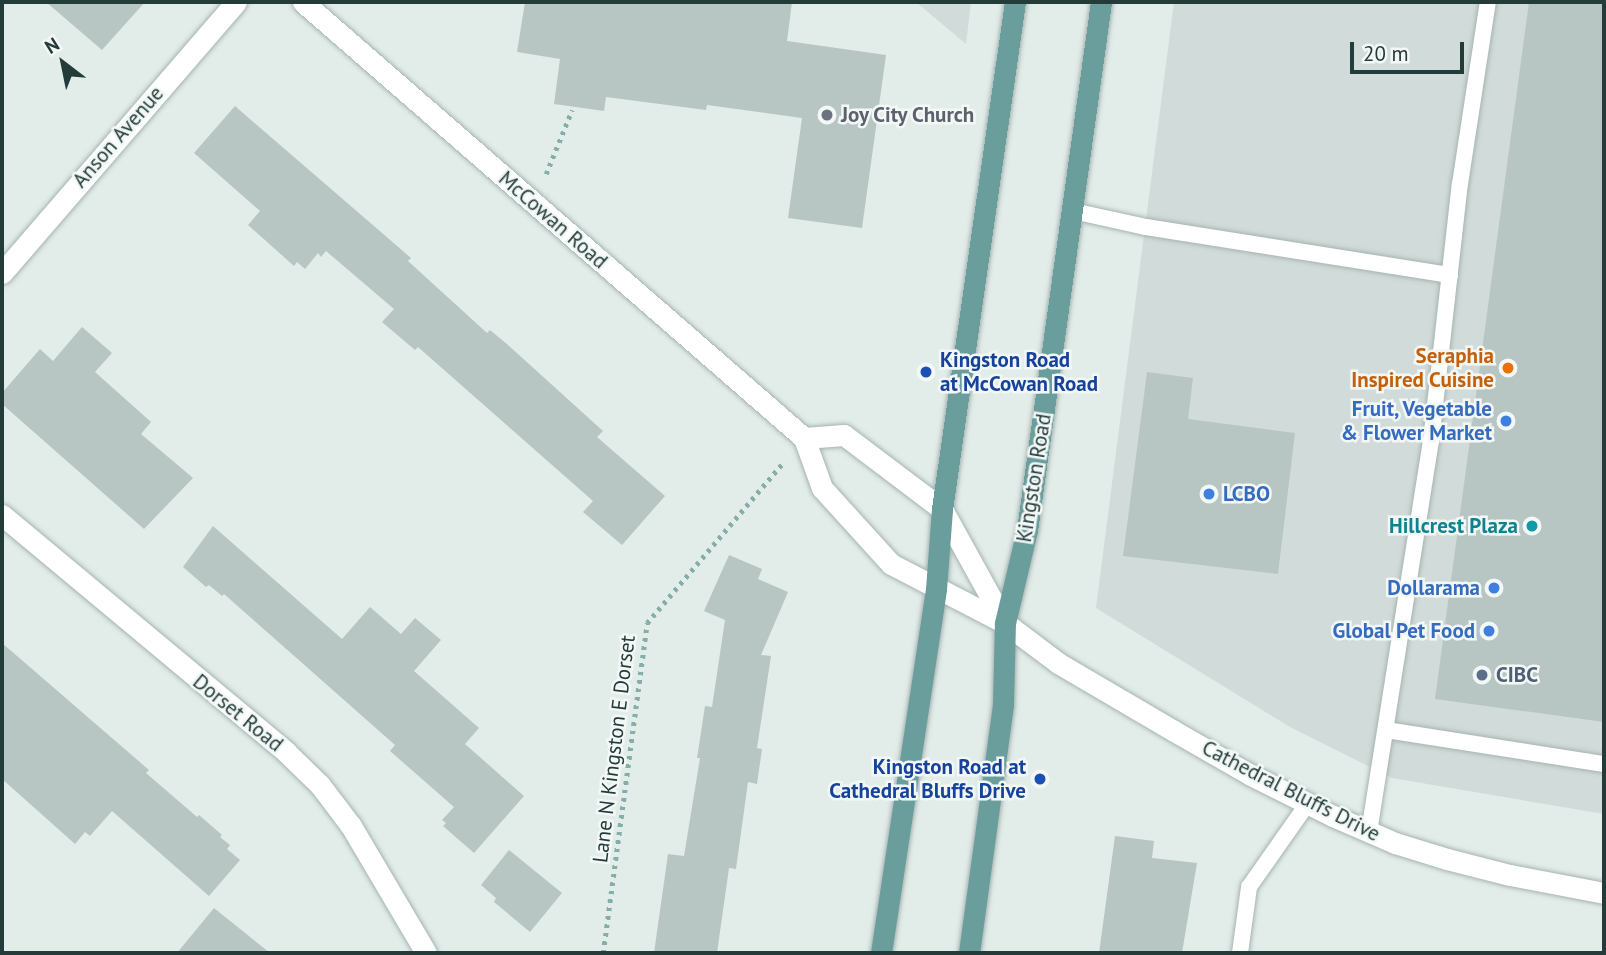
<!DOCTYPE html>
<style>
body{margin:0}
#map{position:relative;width:1606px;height:955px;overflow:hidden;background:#e2ece9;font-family:"PT Sans",sans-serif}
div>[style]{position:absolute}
.built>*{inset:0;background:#d1dbd9}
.building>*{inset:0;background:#b8c6c3}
.path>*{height:4.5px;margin-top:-2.25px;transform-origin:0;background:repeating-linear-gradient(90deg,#85ada9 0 3.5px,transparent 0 8.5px)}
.roads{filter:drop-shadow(0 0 2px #a5b4b1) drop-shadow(0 0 2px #a5b4b1)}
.service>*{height:16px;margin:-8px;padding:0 8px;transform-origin:8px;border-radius:8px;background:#fff}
.minor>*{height:21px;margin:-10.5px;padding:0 10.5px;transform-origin:10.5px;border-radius:10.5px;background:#fff}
.tertiary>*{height:21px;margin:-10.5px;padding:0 10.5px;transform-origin:10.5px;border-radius:10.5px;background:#fff}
.primary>*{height:21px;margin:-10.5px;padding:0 10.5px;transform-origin:10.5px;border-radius:10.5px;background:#6a9e9c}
.dots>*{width:19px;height:19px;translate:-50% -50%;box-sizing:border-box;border:4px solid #f3f8f7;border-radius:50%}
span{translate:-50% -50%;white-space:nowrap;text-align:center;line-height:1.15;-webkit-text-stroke:5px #f3f8f7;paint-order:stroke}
.worship-label{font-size:21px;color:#5b616d;font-weight:700}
.left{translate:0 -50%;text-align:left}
.street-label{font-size:21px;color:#233c3a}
.food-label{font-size:21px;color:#c56008;font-weight:700}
.right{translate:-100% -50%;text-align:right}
.transit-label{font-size:21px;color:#164399;font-weight:700}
.shop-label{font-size:21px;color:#366cbe;font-weight:700}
.culture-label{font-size:21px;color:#0d838f;font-weight:700}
.service-label{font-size:21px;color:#4e5e75;font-weight:700}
.frame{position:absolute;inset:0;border:4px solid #233c3a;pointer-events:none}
.north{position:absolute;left:28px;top:28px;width:70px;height:70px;-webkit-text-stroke:5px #f3f8f7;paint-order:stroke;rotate:328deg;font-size:19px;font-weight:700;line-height:28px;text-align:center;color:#233c3a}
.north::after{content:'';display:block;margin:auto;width:24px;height:32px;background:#233c3a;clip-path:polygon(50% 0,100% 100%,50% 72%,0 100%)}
.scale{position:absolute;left:1350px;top:42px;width:114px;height:32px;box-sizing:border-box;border:4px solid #233c3a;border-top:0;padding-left:9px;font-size:21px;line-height:24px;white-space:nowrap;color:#233c3a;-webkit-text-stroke:5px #f3f8f7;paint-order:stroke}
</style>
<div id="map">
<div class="built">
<div style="clip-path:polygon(916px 2px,971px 2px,966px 44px)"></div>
<div style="clip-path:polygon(1174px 2px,1604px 2px,1604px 814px,1392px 778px,1290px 727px,1096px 608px)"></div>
</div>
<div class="building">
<div style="clip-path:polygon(46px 2px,145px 2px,102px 50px)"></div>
<div style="clip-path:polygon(525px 2px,792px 2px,787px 41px,886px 55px,862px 228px,788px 218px,802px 118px,707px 105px,706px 110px,606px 97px,604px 111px,554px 104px,560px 59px,517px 52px)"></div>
<div style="clip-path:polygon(1529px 2px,1604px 2px,1604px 722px,1435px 699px)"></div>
<div style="clip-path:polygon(235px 106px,411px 258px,408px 261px,487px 333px,490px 330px,508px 345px,603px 431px,597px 437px,665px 496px,622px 545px,583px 512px,593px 501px,418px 347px,415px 350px,382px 322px,394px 309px,326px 251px,321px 257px,318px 253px,305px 269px,297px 262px,294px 266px,248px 225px,260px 211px,194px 153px)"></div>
<div style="clip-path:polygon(82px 327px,112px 353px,95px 372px,151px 422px,141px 434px,193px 478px,144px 529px,2px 404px,2px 393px,40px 349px,53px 361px)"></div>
<div style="clip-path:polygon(1147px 372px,1193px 378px,1188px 419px,1295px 433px,1278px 574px,1123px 556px)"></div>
<div style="clip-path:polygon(213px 526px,342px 639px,370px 607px,401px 634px,415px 618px,441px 640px,414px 671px,479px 728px,465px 744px,524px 796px,474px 853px,443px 826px,446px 823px,442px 820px,454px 807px,390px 751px,395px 745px,224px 594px,222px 596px,209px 585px,206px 587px,183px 567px)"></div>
<div style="clip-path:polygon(729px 555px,762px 569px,758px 579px,788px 592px,761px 655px,771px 656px,757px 748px,762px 749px,757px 784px,748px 782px,736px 869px,729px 868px,717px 953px,654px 953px,668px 854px,684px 856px,700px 758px,697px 758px,705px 706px,712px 707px,725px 620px,704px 611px)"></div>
<div style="clip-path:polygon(2px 643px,149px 770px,146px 773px,197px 817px,199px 815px,222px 835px,220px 837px,230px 845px,227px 849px,240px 860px,209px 896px,112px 811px,90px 836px,85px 832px,75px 844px,2px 779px)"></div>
<div style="clip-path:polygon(1115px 836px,1154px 841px,1152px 858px,1197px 863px,1182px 953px,1099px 953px)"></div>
<div style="clip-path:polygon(509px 850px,562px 893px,530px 932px,494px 902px,496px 898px,481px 885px)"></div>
<div style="clip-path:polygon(214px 908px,270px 953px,177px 953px)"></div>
</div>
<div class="path">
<div style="left:546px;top:174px;width:69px;rotate:-67.9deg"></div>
<div style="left:603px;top:953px;width:333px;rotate:-82.4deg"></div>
<div style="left:647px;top:623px;width:209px;rotate:-49.7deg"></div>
</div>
<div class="roads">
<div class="service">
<div style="left:1073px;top:211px;width:75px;rotate:12.4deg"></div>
<div style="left:1146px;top:227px;width:308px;rotate:9deg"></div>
<div style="left:1386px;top:730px;width:221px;rotate:8.9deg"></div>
<div style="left:1369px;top:832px;width:396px;rotate:-81deg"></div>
<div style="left:1431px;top:441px;width:259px;rotate:-83.6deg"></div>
<div style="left:1460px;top:184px;width:184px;rotate:-81.3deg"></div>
<div style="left:1240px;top:953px;width:67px;rotate:-82.2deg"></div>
<div style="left:1249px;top:887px;width:103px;rotate:-54.9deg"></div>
</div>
<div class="minor">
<div style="left:2px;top:273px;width:358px;rotate:-49.2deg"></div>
<div style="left:2px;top:515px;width:370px;rotate:39.8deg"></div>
<div style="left:286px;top:752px;width:47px;rotate:44.1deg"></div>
<div style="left:320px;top:785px;width:51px;rotate:52.9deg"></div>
<div style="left:351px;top:826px;width:147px;rotate:59.4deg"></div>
<div style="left:1005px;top:623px;width:66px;rotate:37deg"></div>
<div style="left:1058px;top:663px;width:134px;rotate:30.4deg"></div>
<div style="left:1174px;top:731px;width:86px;rotate:29.8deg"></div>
<div style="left:1249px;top:774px;width:94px;rotate:26.6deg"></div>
<div style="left:1333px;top:816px;width:68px;rotate:23.5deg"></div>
<div style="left:1395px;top:843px;width:54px;rotate:17.1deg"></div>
<div style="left:1447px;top:859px;width:65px;rotate:14.3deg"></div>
<div style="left:1510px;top:875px;width:96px;rotate:10.8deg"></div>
</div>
<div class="tertiary">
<div style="left:303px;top:2px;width:664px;rotate:41.03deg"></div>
<div style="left:804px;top:438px;width:53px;rotate:70.2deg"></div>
<div style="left:822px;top:488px;width:103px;rotate:47.8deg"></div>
<div style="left:891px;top:564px;width:128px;rotate:27.4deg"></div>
<div style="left:804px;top:438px;width:40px;rotate:-4.3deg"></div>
<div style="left:844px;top:435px;width:123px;rotate:37.1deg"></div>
<div style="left:942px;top:509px;width:130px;rotate:61.1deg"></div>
</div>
<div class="primary">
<div style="left:881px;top:953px;width:368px;rotate:-81.4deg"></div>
<div style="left:936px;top:589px;width:80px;rotate:-85.7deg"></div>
<div style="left:942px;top:509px;width:512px;rotate:-81.81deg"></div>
<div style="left:969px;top:953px;width:251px;rotate:-82.2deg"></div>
<div style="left:1003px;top:704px;width:81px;rotate:-88.6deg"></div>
<div style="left:1005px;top:623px;width:96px;rotate:-76.7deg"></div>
<div style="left:1027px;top:530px;width:533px;rotate:-82.02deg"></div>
</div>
</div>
<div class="dots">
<div style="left:827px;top:115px;background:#6b7280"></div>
<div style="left:1508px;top:368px;background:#e8710a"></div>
<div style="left:926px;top:372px;background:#1a4fb4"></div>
<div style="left:1506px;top:421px;background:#3f7fe0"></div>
<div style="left:1209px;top:494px;background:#3f7fe0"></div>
<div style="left:1532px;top:526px;background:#0f9aa8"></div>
<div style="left:1494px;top:588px;background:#3f7fe0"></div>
<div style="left:1489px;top:631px;background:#3f7fe0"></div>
<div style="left:1482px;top:675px;background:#5c6f8a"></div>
<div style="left:1040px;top:779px;background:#1a4fb4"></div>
</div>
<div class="worship-label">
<span class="left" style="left:841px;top:115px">Joy City Church</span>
</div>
<div class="street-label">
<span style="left:118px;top:137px;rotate:-49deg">Anson Avenue</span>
<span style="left:553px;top:220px;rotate:41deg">McCowan Road</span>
<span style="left:1034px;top:478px;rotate:-81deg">Kingston Road</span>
<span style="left:238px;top:713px;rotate:39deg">Dorset Road</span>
<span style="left:614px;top:749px;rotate:-83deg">Lane N Kingston E Dorset</span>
<span style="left:1291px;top:791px;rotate:27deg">Cathedral Bluffs Drive</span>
</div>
<div class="food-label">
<span class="right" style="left:1494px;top:368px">Seraphia<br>Inspired Cuisine</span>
</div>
<div class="transit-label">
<span class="left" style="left:940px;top:372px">Kingston Road<br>at McCowan Road</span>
<span class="right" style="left:1026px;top:779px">Kingston Road at<br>Cathedral Bluffs Drive</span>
</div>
<div class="shop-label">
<span class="right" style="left:1492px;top:421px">Fruit, Vegetable<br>&amp; Flower Market</span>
<span class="left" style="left:1223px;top:494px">LCBO</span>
<span class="right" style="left:1480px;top:588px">Dollarama</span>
<span class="right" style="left:1475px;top:631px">Global Pet Food</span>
</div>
<div class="culture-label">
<span class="right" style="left:1518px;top:526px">Hillcrest Plaza</span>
</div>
<div class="service-label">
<span class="left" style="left:1496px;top:675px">CIBC</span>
</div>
<div class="frame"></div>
<div class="north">N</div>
<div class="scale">20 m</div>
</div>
